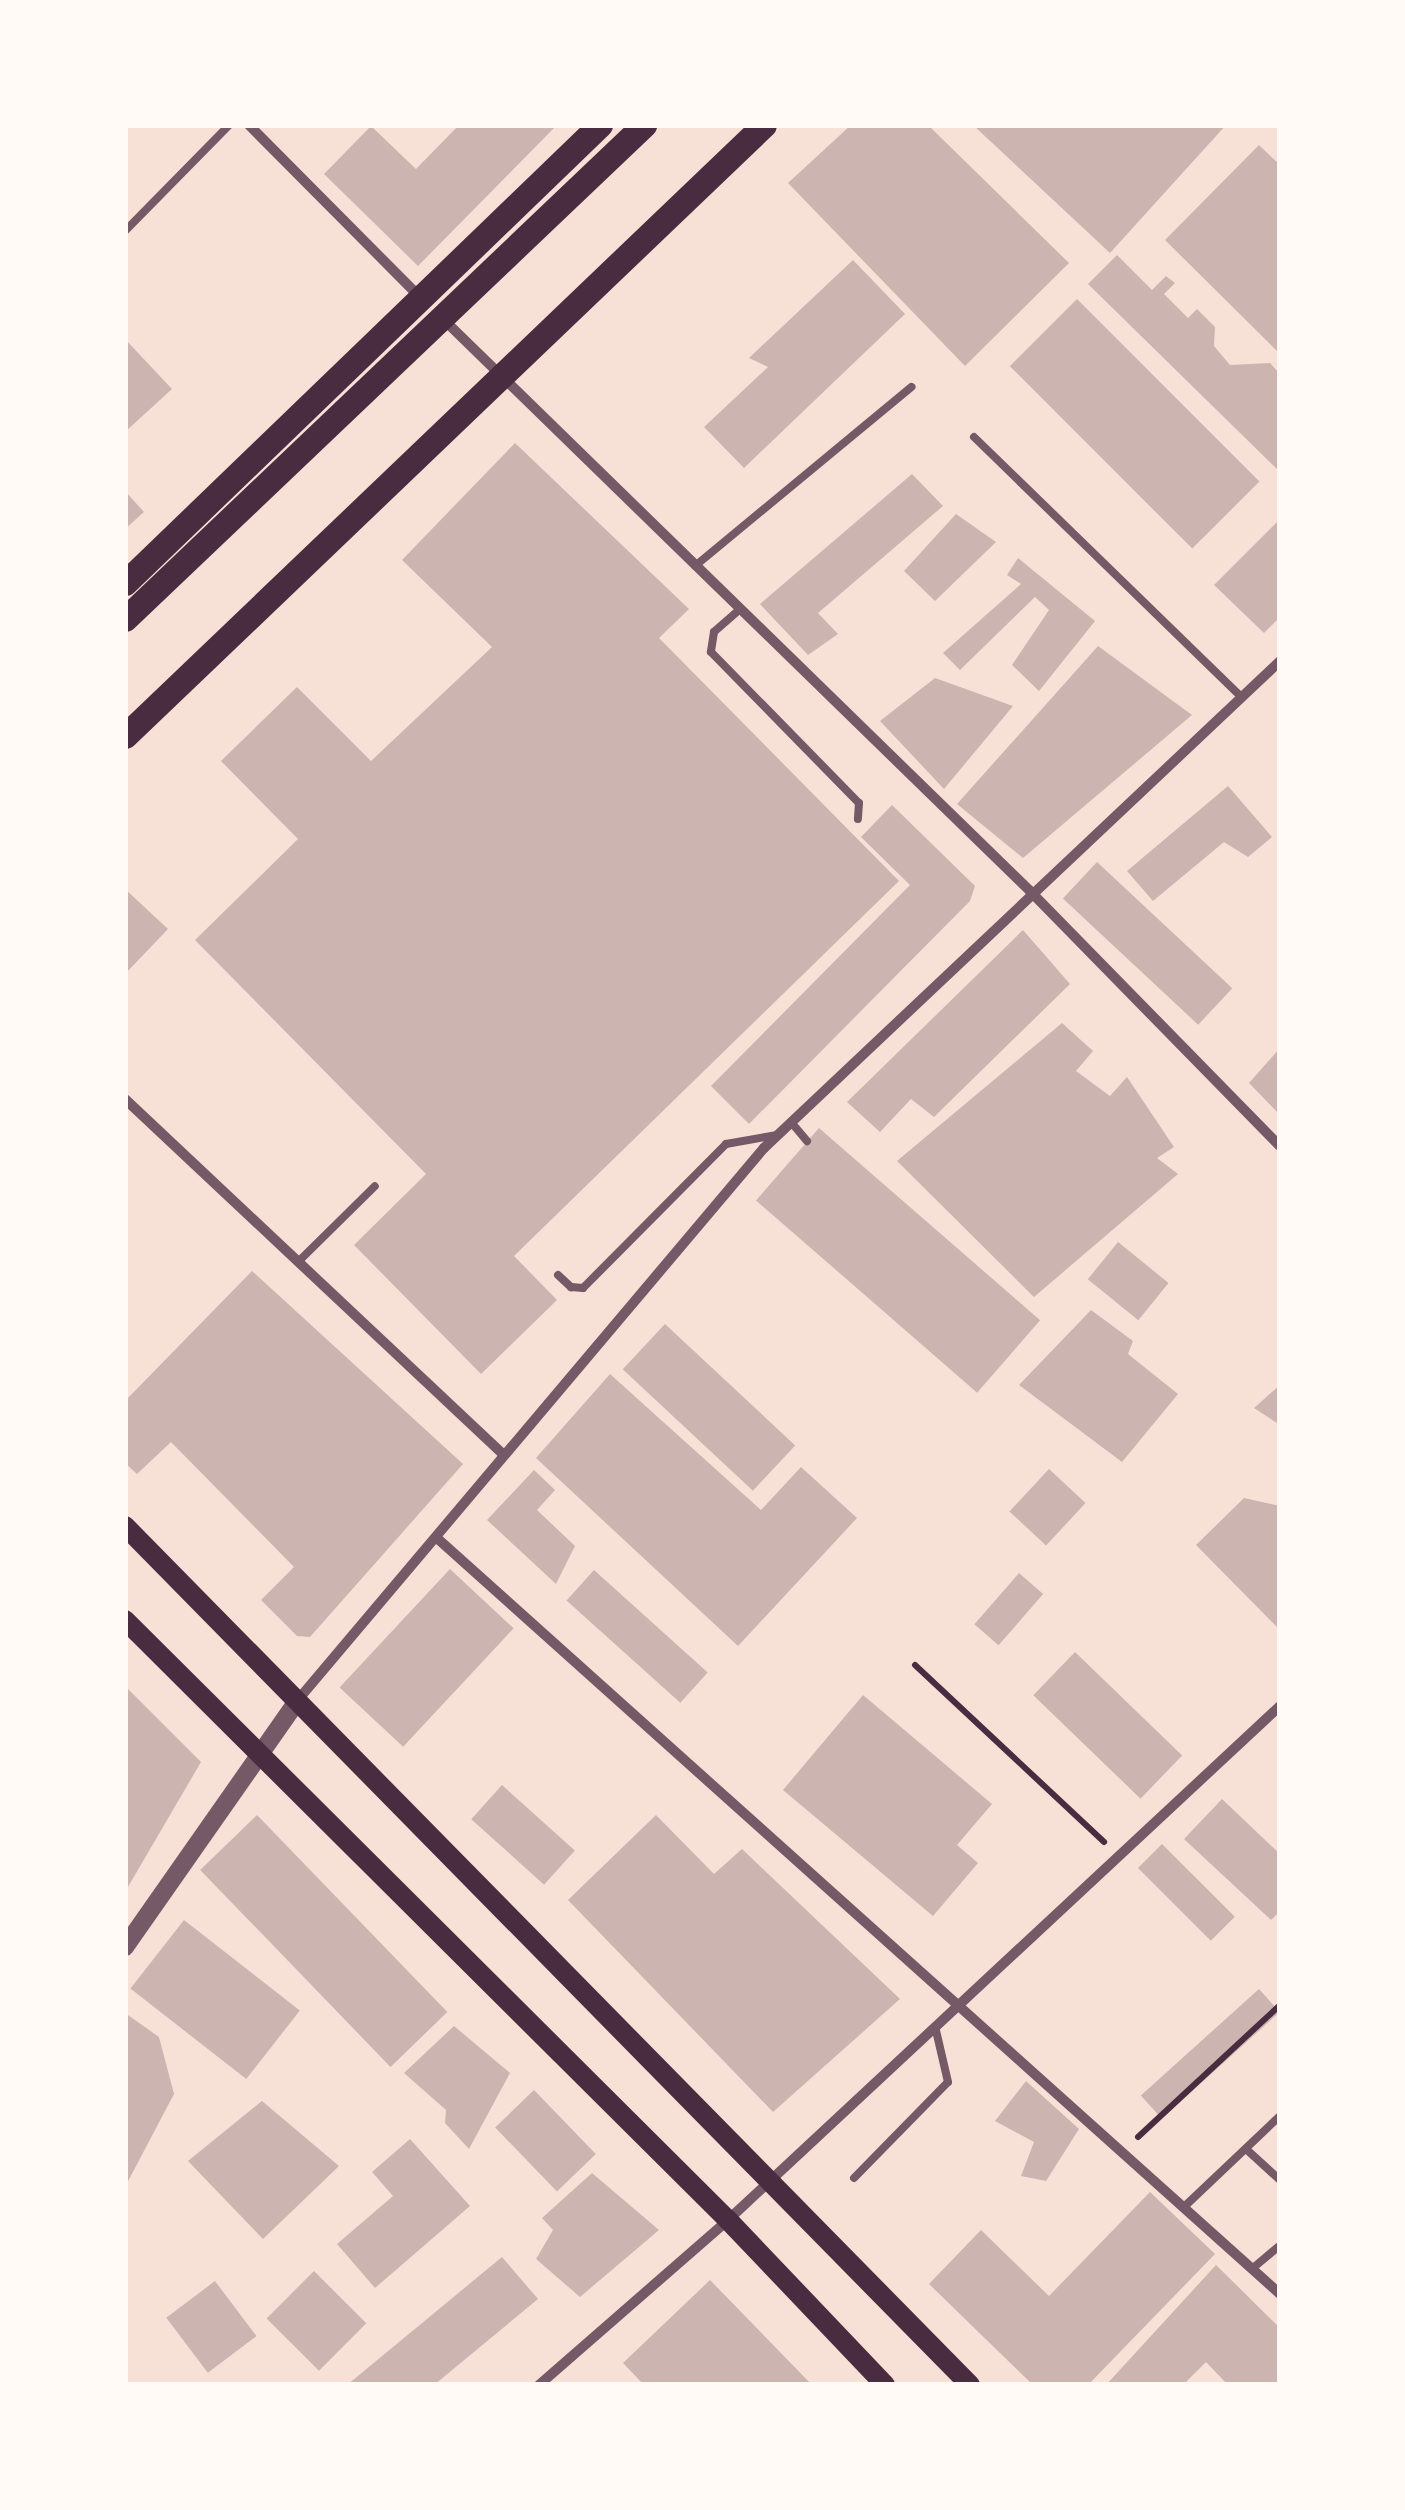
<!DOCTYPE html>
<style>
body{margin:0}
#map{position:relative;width:1405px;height:2510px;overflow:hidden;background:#f7e1d7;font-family:"Fira Sans Condensed",sans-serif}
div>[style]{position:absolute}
.building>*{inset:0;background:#ccb4b1;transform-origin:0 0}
.path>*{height:6px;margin:-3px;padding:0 3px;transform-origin:3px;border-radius:3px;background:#4a2c40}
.service>*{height:8px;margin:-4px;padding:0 4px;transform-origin:4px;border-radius:4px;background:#755966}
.minor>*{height:10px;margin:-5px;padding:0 5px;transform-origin:5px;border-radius:5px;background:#755966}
.tertiary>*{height:18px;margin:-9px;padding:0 9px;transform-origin:9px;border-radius:9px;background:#755966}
.secondary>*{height:20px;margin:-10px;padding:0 10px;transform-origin:10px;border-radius:10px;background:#4a2c40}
.primary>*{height:25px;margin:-12.5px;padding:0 12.5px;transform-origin:12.5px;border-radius:12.5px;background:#4a2c40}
span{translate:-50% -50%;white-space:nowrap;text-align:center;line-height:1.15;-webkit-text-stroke:8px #fffaf5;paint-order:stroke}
.frame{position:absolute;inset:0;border:128px solid #fffaf5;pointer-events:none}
</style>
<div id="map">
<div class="building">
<div style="clip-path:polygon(459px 125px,557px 125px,418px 266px,324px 174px,371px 126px,416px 169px)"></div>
<div style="clip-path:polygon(851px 125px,928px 125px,1069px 263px,965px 366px,788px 183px)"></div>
<div style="clip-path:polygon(973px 125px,1226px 125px,1110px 253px)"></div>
<div style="clip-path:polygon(1259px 145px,1280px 165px,1280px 354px,1165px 240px)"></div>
<div style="clip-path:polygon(1117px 255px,1152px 290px,1166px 276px,1175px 283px,1164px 294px,1188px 318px,1197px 309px,1215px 327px,1214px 346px,1230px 365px,1270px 363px,1280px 374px,1280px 472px,1088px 284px)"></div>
<div style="clip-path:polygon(853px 260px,905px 314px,744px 468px,704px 427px,768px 367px,749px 358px)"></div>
<div style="left:1077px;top:299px;width:258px;height:95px;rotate:45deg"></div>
<div style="clip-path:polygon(125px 339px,172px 389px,125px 432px)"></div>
<div style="clip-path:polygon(515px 443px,689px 609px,659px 638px,899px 881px,514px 1256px,557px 1300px,481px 1374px,354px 1245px,426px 1174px,195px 940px,298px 839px,221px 761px,297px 687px,371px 761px,492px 647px,402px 560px)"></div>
<div style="clip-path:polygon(912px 474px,943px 506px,818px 613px,838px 634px,808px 655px,760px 604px)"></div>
<div style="clip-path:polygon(125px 491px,144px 512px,125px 529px)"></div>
<div style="clip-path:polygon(956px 514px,996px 542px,935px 601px,904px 571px)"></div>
<div style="clip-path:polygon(1280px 519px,1280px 617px,1264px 633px,1214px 585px)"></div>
<div style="clip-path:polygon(1018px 558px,1095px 621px,1039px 691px,1012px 665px,1049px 610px,1035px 597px,960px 670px,943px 653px,1021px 584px,1007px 575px)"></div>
<div style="clip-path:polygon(1098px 646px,1192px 715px,1023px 858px,957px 804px)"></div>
<div style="clip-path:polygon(935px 678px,1013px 706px,944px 789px,880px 721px)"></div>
<div style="clip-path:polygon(1228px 786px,1272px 837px,1248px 857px,1224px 842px,1153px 901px,1127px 871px)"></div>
<div style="clip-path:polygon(892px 805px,975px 886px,970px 901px,749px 1124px,711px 1086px,910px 885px,861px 837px)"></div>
<div style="left:1097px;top:862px;width:185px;height:50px;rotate:43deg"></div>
<div style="clip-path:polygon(125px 889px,168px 929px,125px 974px)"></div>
<div style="clip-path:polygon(1023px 930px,1070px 984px,934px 1117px,911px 1099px,880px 1132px,847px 1102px)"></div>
<div style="clip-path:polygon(1062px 1023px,1093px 1051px,1076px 1071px,1110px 1096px,1127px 1077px,1174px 1147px,1157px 1158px,1178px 1174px,1034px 1297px,897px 1161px)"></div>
<div style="clip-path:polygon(1280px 1048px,1280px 1115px,1249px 1083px)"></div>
<div style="left:819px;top:1128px;width:293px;height:96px;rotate:41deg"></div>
<div style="left:1118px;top:1242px;width:65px;height:48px;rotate:39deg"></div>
<div style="clip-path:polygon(252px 1271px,463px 1464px,310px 1637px,297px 1636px,261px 1600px,294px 1567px,171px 1442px,137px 1474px,125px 1463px,125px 1401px)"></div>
<div style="clip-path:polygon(1091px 1310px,1133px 1341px,1128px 1354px,1178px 1394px,1122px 1462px,1019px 1385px)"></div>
<div style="left:665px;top:1324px;width:178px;height:62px;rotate:43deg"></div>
<div style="clip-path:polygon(610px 1374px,761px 1510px,801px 1467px,857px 1518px,738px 1646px,536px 1458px)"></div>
<div style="clip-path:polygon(1280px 1385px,1280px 1425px,1254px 1408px)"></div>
<div style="left:1049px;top:1469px;width:50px;height:58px;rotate:43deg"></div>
<div style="clip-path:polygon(534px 1470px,555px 1490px,537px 1510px,575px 1546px,556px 1584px,487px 1520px)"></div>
<div style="clip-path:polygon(1244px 1498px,1280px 1506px,1280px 1630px,1196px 1545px)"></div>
<div style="left:450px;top:1569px;width:87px;height:162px;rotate:43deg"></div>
<div style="left:594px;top:1570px;width:153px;height:41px;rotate:42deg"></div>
<div style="left:1019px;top:1573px;width:32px;height:68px;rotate:41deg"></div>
<div style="left:1075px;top:1652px;width:149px;height:60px;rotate:44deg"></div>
<div style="clip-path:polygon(125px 1686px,201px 1762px,125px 1892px)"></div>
<div style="clip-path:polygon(863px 1695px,992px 1804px,957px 1845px,978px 1863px,933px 1916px,783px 1790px)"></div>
<div style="left:502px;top:1785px;width:98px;height:46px;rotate:42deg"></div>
<div style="clip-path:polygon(1222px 1799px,1280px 1854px,1280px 1911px,1271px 1920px,1184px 1839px)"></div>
<div style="left:257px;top:1815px;width:274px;height:79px;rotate:46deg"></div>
<div style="clip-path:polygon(656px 1815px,714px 1874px,742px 1849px,900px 1999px,773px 2112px,568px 1900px)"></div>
<div style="left:1162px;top:1844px;width:103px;height:34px;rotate:45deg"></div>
<div style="left:184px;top:1920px;width:147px;height:87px;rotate:38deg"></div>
<div style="left:1259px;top:1989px;width:31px;height:159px;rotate:48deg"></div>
<div style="clip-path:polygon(125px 2013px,159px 2037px,174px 2094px,125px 2187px)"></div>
<div style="clip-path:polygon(454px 2026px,510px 2073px,469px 2149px,445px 2123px,446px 2110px,404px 2073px)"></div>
<div style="clip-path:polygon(1026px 2081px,1079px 2129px,1046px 2181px,1021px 2176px,1034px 2142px,995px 2121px)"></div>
<div style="left:534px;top:2090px;width:89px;height:54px;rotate:46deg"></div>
<div style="clip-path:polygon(262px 2101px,339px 2166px,263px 2239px,188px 2161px)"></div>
<div style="clip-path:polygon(410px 2139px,470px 2206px,375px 2288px,337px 2244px,393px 2196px,372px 2172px)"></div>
<div style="clip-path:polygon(592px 2173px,659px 2230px,580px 2297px,536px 2259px,553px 2230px,542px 2218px)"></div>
<div style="clip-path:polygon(1150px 2192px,1215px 2254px,1088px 2385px,1033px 2385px,929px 2284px,981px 2230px,1049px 2296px)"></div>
<div style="clip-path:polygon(502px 2257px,538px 2299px,434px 2385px,347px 2385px)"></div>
<div style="clip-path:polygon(1216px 2265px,1280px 2328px,1280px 2385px,1228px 2385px,1206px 2362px,1183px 2385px,1106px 2385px)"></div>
<div style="left:314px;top:2271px;width:74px;height:67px;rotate:45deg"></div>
<div style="clip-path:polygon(710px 2280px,812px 2385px,644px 2385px,623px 2363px)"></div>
<div style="left:215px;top:2281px;width:69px;height:61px;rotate:53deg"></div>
</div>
<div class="path">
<div style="left:915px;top:1665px;width:259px;rotate:43.1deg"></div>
<div style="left:1138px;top:2137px;width:194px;rotate:-42.9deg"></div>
</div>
<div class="service">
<div style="left:125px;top:231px;width:148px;rotate:-45.5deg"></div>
<div style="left:974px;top:437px;width:371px;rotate:44.2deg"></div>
<div style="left:695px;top:566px;width:281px;rotate:-39.6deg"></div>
<div style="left:739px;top:610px;width:33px;rotate:139deg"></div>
<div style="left:714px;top:632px;width:20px;rotate:99deg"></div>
<div style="left:711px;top:652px;width:211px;rotate:45.6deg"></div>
<div style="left:859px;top:803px;width:16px;rotate:94deg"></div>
<div style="left:791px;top:1122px;width:25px;rotate:50deg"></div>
<div style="left:300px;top:1260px;width:105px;rotate:-44.6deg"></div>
<div style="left:558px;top:1275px;width:18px;rotate:43deg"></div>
<div style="left:571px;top:1287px;width:12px;rotate:5deg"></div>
<div style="left:583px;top:1288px;width:203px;rotate:-45.2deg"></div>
<div style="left:726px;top:1144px;width:52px;rotate:-10deg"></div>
<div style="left:1246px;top:2149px;width:46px;rotate:42.4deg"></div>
<div style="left:854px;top:2178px;width:134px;rotate:-45.6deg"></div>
<div style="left:948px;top:2082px;width:57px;rotate:-103.1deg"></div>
<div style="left:1185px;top:2206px;width:131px;rotate:-43.5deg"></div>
<div style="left:1253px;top:2268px;width:35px;rotate:-40deg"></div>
</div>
<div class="minor">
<div style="left:249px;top:125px;width:244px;rotate:45.2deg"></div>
<div style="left:441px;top:317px;width:822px;rotate:44.26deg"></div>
<div style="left:1030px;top:891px;width:357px;rotate:45.6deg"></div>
<div style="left:125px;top:1099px;width:520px;rotate:43.21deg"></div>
<div style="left:438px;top:1539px;width:1131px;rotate:41.88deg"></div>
<div style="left:297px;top:1701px;width:724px;rotate:-49.82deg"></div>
<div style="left:764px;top:1148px;width:710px;rotate:-43.34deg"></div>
<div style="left:539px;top:2385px;width:251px;rotate:-41.1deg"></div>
<div style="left:728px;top:2220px;width:754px;rotate:-42.96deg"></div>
</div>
<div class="tertiary">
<div style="left:125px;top:1947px;width:300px;rotate:-55deg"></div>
</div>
<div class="secondary">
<div style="left:125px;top:1526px;width:1205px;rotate:45.47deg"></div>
<div style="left:125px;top:1620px;width:851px;rotate:44.86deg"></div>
<div style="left:728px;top:2220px;width:228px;rotate:46.4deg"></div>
</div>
<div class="primary">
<div style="left:125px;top:583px;width:660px;rotate:-43.96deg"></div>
<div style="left:125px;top:619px;width:717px;rotate:-43.59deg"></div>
<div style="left:125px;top:736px;width:884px;rotate:-43.72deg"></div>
</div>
<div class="frame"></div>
</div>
